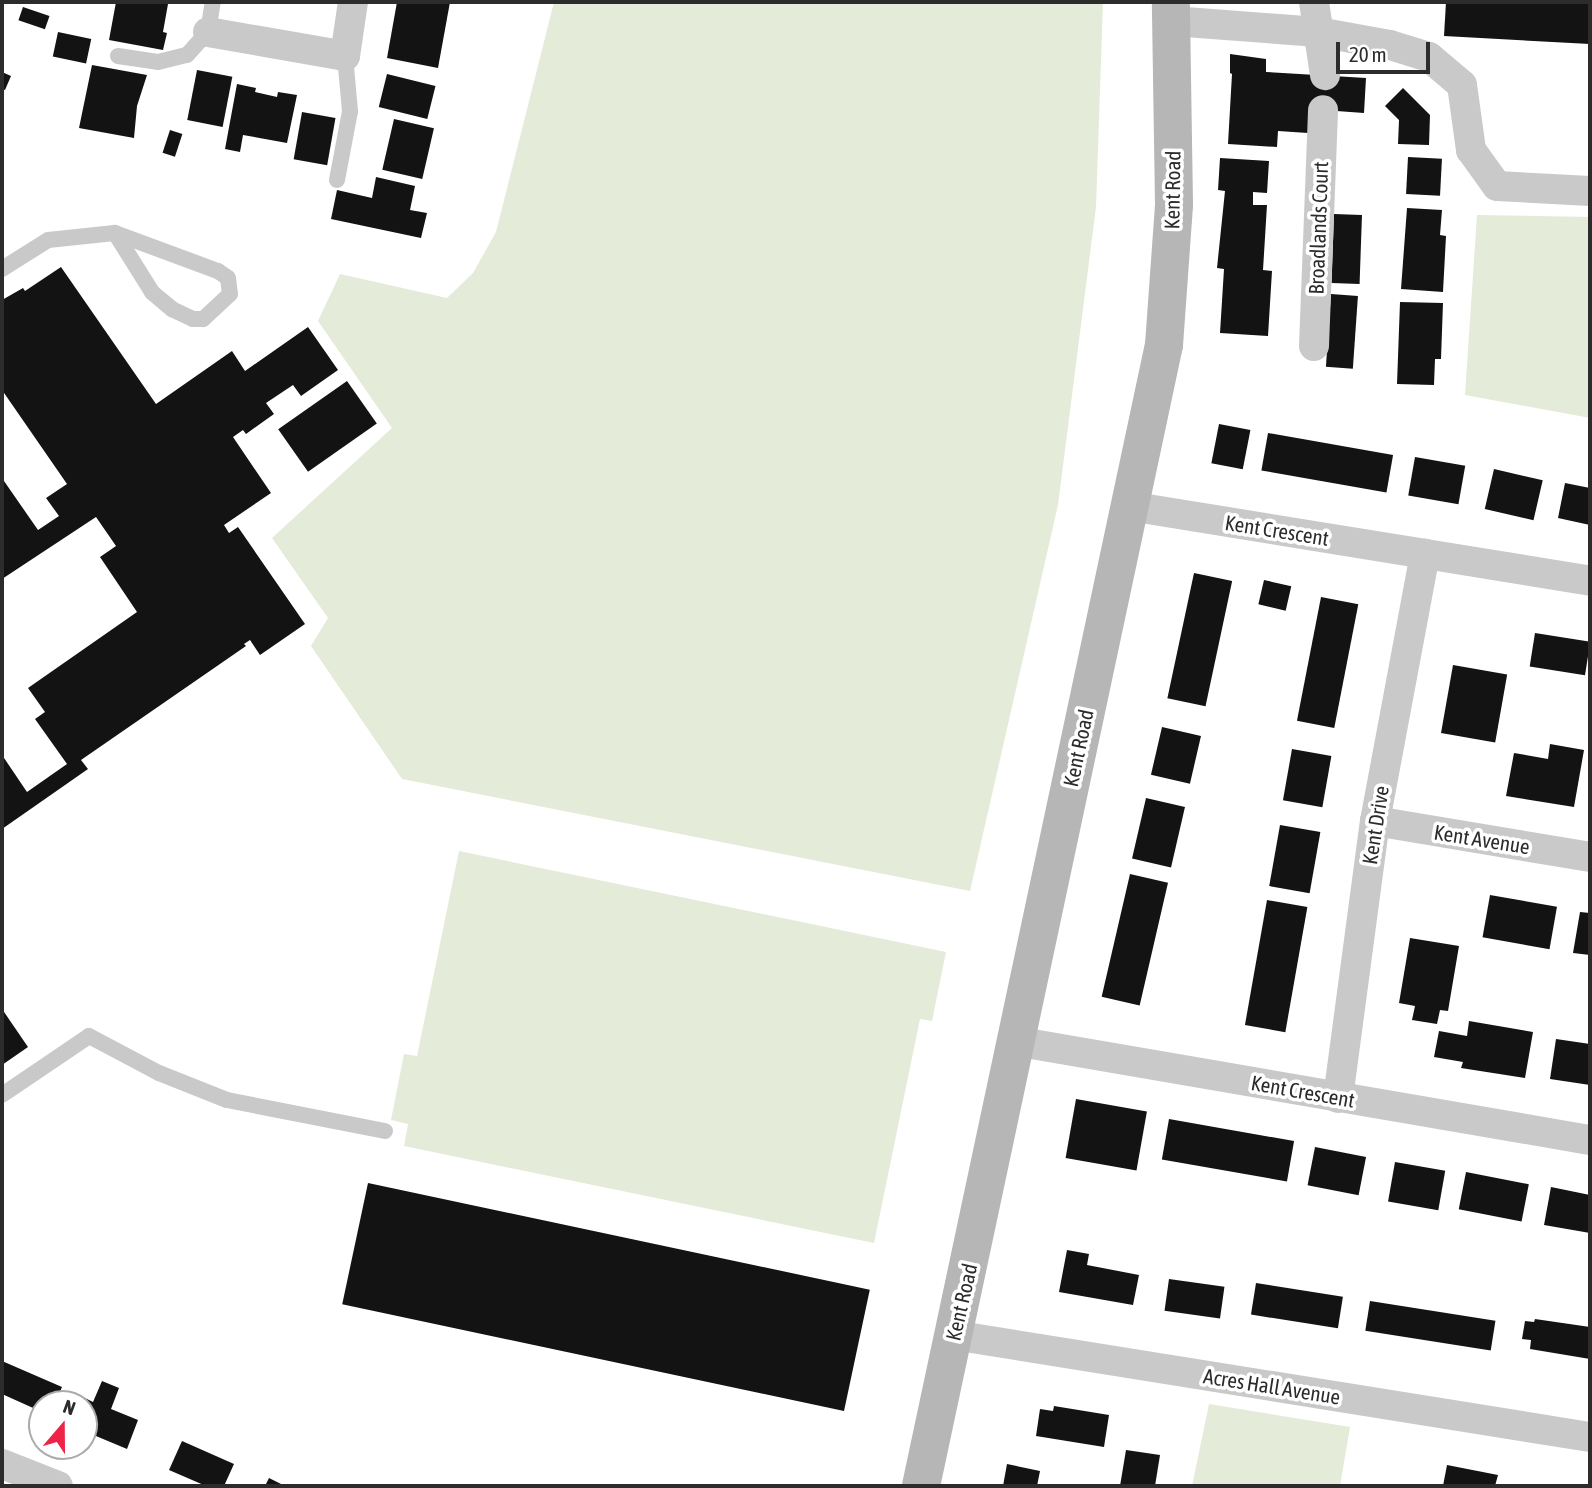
<!DOCTYPE html>
<style>
body{margin:0}
#map{position:relative;width:1592px;height:1488px;overflow:hidden;background:#fff;font-family:"Asap Condensed",sans-serif}
div>[style]{position:absolute}
.green>*{inset:0;background:#e4ebd9}
.building>*{inset:0;background:#131313;transform-origin:0 0}
.lane>*{height:16px;margin:-8px;padding:0 8px;transform-origin:8px;border-radius:8px;background:#c9c9c9}
.street>*{height:30px;margin:-15px;padding:0 15px;transform-origin:15px;border-radius:15px;background:#c9c9c9}
.secondary>*{height:38px;margin:-19px;padding:0 19px;transform-origin:19px;border-radius:19px;background:#b6b6b6}
span{translate:-50% -50%;white-space:nowrap;text-align:center;line-height:1.15;-webkit-text-stroke:7px #fff;paint-order:stroke}
.street-label{font-size:21px;color:#2c2c2c}
.frame{position:absolute;inset:0;border:4px solid #2c2c2c;pointer-events:none}
.north{position:absolute;left:28px;top:1390px;width:70px;height:70px;box-sizing:border-box;background:#fff;border:2px solid #ababab;border-radius:50%;rotate:20deg;font-size:19px;font-weight:700;line-height:28px;text-align:center;color:#2c2c2c}
.north::after{content:'';display:block;margin:auto;width:24px;height:32px;background:#ed2448;clip-path:polygon(50% 0,100% 100%,50% 72%,0 100%)}
.scale{position:absolute;left:1336px;top:42px;width:94px;height:32px;box-sizing:border-box;border:4px solid #2c2c2c;border-top:0;padding-left:9px;font-size:21px;line-height:24px;white-space:nowrap;color:#2c2c2c;-webkit-text-stroke:5px #fff;paint-order:stroke}
</style>
<div id="map">
<div class="green">
<div style="clip-path:polygon(554px 2px,1103px 2px,1096px 207px,1058px 505px,970px 891px,402px 779px,311px 646px,328px 618px,272px 538px,392px 428px,318px 321px,340px 274px,447px 298px,473px 273px,496px 232px)"></div>
<div style="clip-path:polygon(1477px 215px,1590px 217px,1590px 418px,1465px 395px)"></div>
<div style="clip-path:polygon(459px 851px,946px 952px,932px 1021px,920px 1019px,874px 1243px,404px 1146px,408px 1124px,391px 1120px,404px 1054px,417px 1056px)"></div>
<div style="clip-path:polygon(1209px 1404px,1350px 1427px,1340px 1486px,1192px 1486px)"></div>
</div>
<div class="building">
<div style="clip-path:polygon(116px 2px,172px 2px,168px 4px,163px 32px,167px 33px,163px 50px,109px 40px)"></div>
<div style="clip-path:polygon(397px 2px,450px 2px,438px 68px,387px 58px)"></div>
<div style="clip-path:polygon(1446px 2px,1590px 2px,1590px 44px,1444px 36px)"></div>
<div style="left:23px;top:7px;width:28px;height:14px;rotate:19deg"></div>
<div style="left:58px;top:32px;width:34px;height:25px;rotate:12deg"></div>
<div style="clip-path:polygon(1230px 54px,1266px 59px,1266px 72px,1366px 78px,1364px 113px,1309px 109px,1308px 133px,1278px 131px,1277px 147px,1228px 144px,1232px 74px,1230px 73px)"></div>
<div style="clip-path:polygon(92px 65px,147px 75px,137px 106px,134px 138px,79px 128px)"></div>
<div style="left:197px;top:70px;width:36px;height:51px;rotate:11deg"></div>
<div style="clip-path:polygon(2px 72px,11px 76px,5px 90px,2px 89px)"></div>
<div style="left:387px;top:74px;width:50px;height:34px;rotate:14deg"></div>
<div style="clip-path:polygon(237px 84px,256px 88px,255px 92px,277px 97px,278px 92px,297px 95px,287px 143px,243px 135px,240px 152px,225px 149px)"></div>
<div style="clip-path:polygon(1403px 88px,1430px 115px,1429px 145px,1398px 144px,1399px 120px,1385px 106px)"></div>
<div style="left:302px;top:112px;width:34px;height:48px;rotate:10deg"></div>
<div style="left:394px;top:119px;width:41px;height:52px;rotate:13deg"></div>
<div style="left:170px;top:130px;width:13px;height:24px;rotate:18deg"></div>
<div style="left:1408px;top:157px;width:34px;height:37px;rotate:3deg"></div>
<div style="clip-path:polygon(1220px 158px,1269px 161px,1267px 193px,1253px 192px,1253px 205px,1267px 205px,1263px 270px,1272px 271px,1268px 336px,1220px 333px,1224px 269px,1217px 268px,1225px 191px,1218px 190px)"></div>
<div style="clip-path:polygon(376px 177px,415px 186px,410px 210px,427px 213px,421px 238px,331px 219px,337px 190px,372px 198px)"></div>
<div style="clip-path:polygon(1407px 208px,1442px 210px,1440px 235px,1446px 236px,1443px 292px,1401px 289px)"></div>
<div style="left:1334px;top:214px;width:28px;height:69px;rotate:2deg"></div>
<div style="clip-path:polygon(61px 267px,156px 404px,232px 351px,245px 371px,308px 327px,338px 370px,301px 396px,293px 385px,266px 403px,274px 414px,246px 434px,243px 430px,233px 437px,271px 493px,224px 525px,229px 533px,238px 527px,305px 624px,260px 655px,250px 640px,244px 644px,246px 646px,81px 760px,88px 769px,2px 829px,2px 755px,27px 792px,67px 764px,35px 719px,45px 712px,28px 688px,137px 612px,100px 557px,116px 546px,96px 517px,2px 579px,2px 482px,4px 481px,38px 530px,59px 516px,46px 498px,67px 484px,2px 390px,2px 300px,23px 288px,25px 291px)"></div>
<div style="left:1331px;top:294px;width:27px;height:73px;rotate:4deg"></div>
<div style="clip-path:polygon(1400px 302px,1443px 303px,1441px 359px,1435px 359px,1434px 385px,1397px 384px)"></div>
<div style="left:347px;top:381px;width:52px;height:84px;rotate:55deg"></div>
<div style="left:1219px;top:424px;width:32px;height:40px;rotate:11deg"></div>
<div style="left:1268px;top:433px;width:127px;height:38px;rotate:10deg"></div>
<div style="left:1415px;top:457px;width:51px;height:39px;rotate:10deg"></div>
<div style="left:1494px;top:469px;width:50px;height:41px;rotate:13deg"></div>
<div style="clip-path:polygon(1565px 483px,1590px 488px,1590px 525px,1558px 518px)"></div>
<div style="left:1194px;top:573px;width:39px;height:128px;rotate:12deg"></div>
<div style="left:1264px;top:580px;width:28px;height:25px;rotate:13deg"></div>
<div style="left:1321px;top:597px;width:38px;height:126px;rotate:11deg"></div>
<div style="left:1535px;top:633px;width:56px;height:34px;rotate:9deg"></div>
<div style="left:1453px;top:665px;width:55px;height:69px;rotate:10deg"></div>
<div style="left:1162px;top:727px;width:40px;height:49px;rotate:13deg"></div>
<div style="clip-path:polygon(1550px 744px,1584px 750px,1574px 807px,1506px 796px,1514px 753px,1548px 759px)"></div>
<div style="left:1292px;top:749px;width:40px;height:52px;rotate:10deg"></div>
<div style="left:1146px;top:798px;width:40px;height:62px;rotate:13deg"></div>
<div style="left:1280px;top:825px;width:41px;height:62px;rotate:10deg"></div>
<div style="left:1130px;top:874px;width:39px;height:126px;rotate:13deg"></div>
<div style="left:1490px;top:895px;width:68px;height:43px;rotate:10deg"></div>
<div style="left:1267px;top:900px;width:41px;height:127px;rotate:10deg"></div>
<div style="clip-path:polygon(1580px 912px,1590px 913px,1590px 955px,1573px 953px)"></div>
<div style="clip-path:polygon(1410px 938px,1459px 946px,1448px 1011px,1440px 1010px,1437px 1024px,1412px 1020px,1415px 1006px,1399px 1003px)"></div>
<div style="clip-path:polygon(2px 1009px,28px 1047px,2px 1065px)"></div>
<div style="clip-path:polygon(1469px 1021px,1533px 1032px,1525px 1078px,1461px 1068px,1463px 1062px,1434px 1057px,1439px 1031px,1467px 1036px)"></div>
<div style="clip-path:polygon(1556px 1039px,1590px 1044px,1590px 1085px,1550px 1079px)"></div>
<div style="left:1076px;top:1099px;width:72px;height:60px;rotate:10deg"></div>
<div style="left:1169px;top:1119px;width:127px;height:41px;rotate:10deg"></div>
<div style="left:1315px;top:1147px;width:52px;height:39px;rotate:11deg"></div>
<div style="left:1395px;top:1162px;width:51px;height:40px;rotate:10deg"></div>
<div style="left:1466px;top:1172px;width:64px;height:38px;rotate:11deg"></div>
<div style="left:368px;top:1183px;width:513px;height:124px;rotate:12deg"></div>
<div style="clip-path:polygon(1551px 1187px,1590px 1195px,1590px 1233px,1544px 1225px)"></div>
<div style="clip-path:polygon(1067px 1250px,1089px 1254px,1087px 1265px,1139px 1275px,1133px 1305px,1059px 1292px)"></div>
<div style="left:1169px;top:1279px;width:56px;height:32px;rotate:8deg"></div>
<div style="left:1256px;top:1283px;width:88px;height:32px;rotate:9deg"></div>
<div style="left:1370px;top:1301px;width:127px;height:30px;rotate:9deg"></div>
<div style="clip-path:polygon(1535px 1319px,1590px 1327px,1590px 1359px,1530px 1349px,1531px 1340px,1522px 1339px,1525px 1321px,1534px 1322px)"></div>
<div style="clip-path:polygon(2px 1361px,62px 1387px,55px 1404px,42px 1404px,42px 1412px,2px 1394px)"></div>
<div style="clip-path:polygon(102px 1381px,119px 1388px,111px 1409px,138px 1420px,127px 1449px,84px 1431px,84px 1404px,80px 1404px,83px 1397px,93px 1402px)"></div>
<div style="clip-path:polygon(1054px 1406px,1109px 1415px,1104px 1447px,1036px 1436px,1040px 1409px,1053px 1411px)"></div>
<div style="clip-path:polygon(182px 1441px,234px 1464px,224px 1486px,206px 1486px,169px 1470px)"></div>
<div style="clip-path:polygon(1126px 1450px,1160px 1455px,1155px 1486px,1120px 1486px)"></div>
<div style="clip-path:polygon(1007px 1464px,1040px 1471px,1037px 1486px,1003px 1486px)"></div>
<div style="clip-path:polygon(1447px 1465px,1498px 1475px,1495px 1486px,1443px 1486px)"></div>
<div style="clip-path:polygon(269px 1478px,285px 1486px,265px 1486px)"></div>
</div>
<div class="lane">
<div style="left:118px;top:56px;width:40px;rotate:8.5deg"></div>
<div style="left:158px;top:62px;width:30px;rotate:-14deg"></div>
<div style="left:187px;top:55px;width:31px;rotate:-48deg"></div>
<div style="left:208px;top:32px;width:30px;rotate:-81deg"></div>
<div style="left:337px;top:180px;width:70px;rotate:-79.3deg"></div>
<div style="left:350px;top:111px;width:55px;rotate:-95.2deg"></div>
<div style="left:2px;top:269px;width:54px;rotate:-32.2deg"></div>
<div style="left:48px;top:240px;width:67px;rotate:-6deg"></div>
<div style="left:115px;top:233px;width:110px;rotate:20.3deg"></div>
<div style="left:218px;top:271px;width:12px;rotate:35deg"></div>
<div style="left:228px;top:278px;width:16px;rotate:83deg"></div>
<div style="left:230px;top:294px;width:37px;rotate:137deg"></div>
<div style="left:203px;top:319px;width:10px;rotate:180deg"></div>
<div style="left:193px;top:319px;width:23px;rotate:-155deg"></div>
<div style="left:172px;top:309px;width:26px;rotate:-140deg"></div>
<div style="left:152px;top:292px;width:70px;rotate:-122.1deg"></div>
<div style="left:2px;top:1095px;width:105px;rotate:-34.1deg"></div>
<div style="left:89px;top:1036px;width:79px;rotate:27.9deg"></div>
<div style="left:159px;top:1073px;width:73px;rotate:21.7deg"></div>
<div style="left:227px;top:1100px;width:161px;rotate:11.1deg"></div>
</div>
<div class="street">
<div style="left:1314px;top:2px;width:74px;rotate:81.4deg"></div>
<div style="left:1172px;top:21px;width:146px;rotate:4.3deg"></div>
<div style="left:1318px;top:32px;width:73px;rotate:10.2deg"></div>
<div style="left:1390px;top:45px;width:41px;rotate:17.1deg"></div>
<div style="left:1429px;top:57px;width:43px;rotate:40.3deg"></div>
<div style="left:1462px;top:85px;width:66px;rotate:82.1deg"></div>
<div style="left:1471px;top:150px;width:44px;rotate:54.2deg"></div>
<div style="left:1497px;top:186px;width:93px;rotate:3.1deg"></div>
<div style="left:208px;top:32px;width:139px;rotate:9.9deg"></div>
<div style="left:345px;top:56px;width:55px;rotate:-81.6deg"></div>
<div style="left:1314px;top:346px;width:236px;rotate:-87.8deg"></div>
<div style="left:1129px;top:506px;width:467px;rotate:9.2deg"></div>
<div style="left:1375px;top:821px;width:218px;rotate:9.5deg"></div>
<div style="left:1015px;top:1041px;width:583px;rotate:9.77deg"></div>
<div style="left:1338px;top:1098px;width:279px;rotate:-82.4deg"></div>
<div style="left:1375px;top:821px;width:272px;rotate:-79.4deg"></div>
<div style="left:953px;top:1335px;width:645px;rotate:9.1deg"></div>
<div style="left:2px;top:1464px;width:60px;rotate:21.4deg"></div>
</div>
<div class="secondary">
<div style="left:921px;top:1486px;width:1167px;rotate:-77.98deg"></div>
<div style="left:1164px;top:345px;width:141px;rotate:-85.9deg"></div>
<div style="left:1174px;top:204px;width:202px;rotate:-90.9deg"></div>
</div>
<div class="street-label">
<span style="left:1172px;top:190px;rotate:-89deg">Kent Road</span>
<span style="left:1318px;top:228px;rotate:-88deg">Broadlands Court</span>
<span style="left:1277px;top:530px;rotate:9deg">Kent Crescent</span>
<span style="left:1078px;top:748px;rotate:-78deg">Kent Road</span>
<span style="left:1375px;top:825px;rotate:-81deg">Kent Drive</span>
<span style="left:1482px;top:839px;rotate:9deg">Kent Avenue</span>
<span style="left:1303px;top:1091px;rotate:10deg">Kent Crescent</span>
<span style="left:961px;top:1302px;rotate:-77deg">Kent Road</span>
<span style="left:1272px;top:1386px;rotate:9deg">Acres Hall Avenue</span>
</div>
<div class="frame"></div>
<div class="north">N</div>
<div class="scale">20 m</div>
</div>
